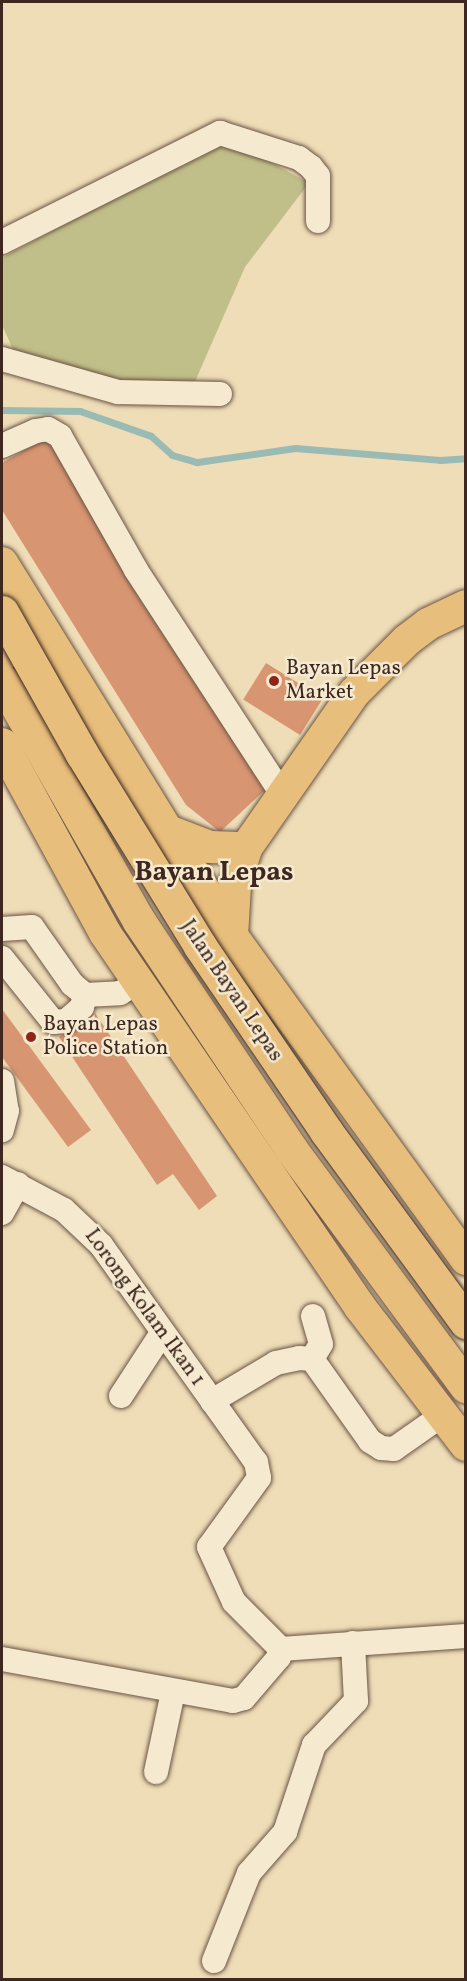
<!DOCTYPE html>
<style>
body{margin:0}
#map{position:relative;width:467px;height:1981px;overflow:hidden;background:#efddb7;font-family:Vollkorn,serif}
div>[style]{position:absolute}
.green>*{inset:0;background:#c1bf89}
.stream>*{height:7px;margin:-3.5px;padding:0 3.5px;transform-origin:3.5px;border-radius:3.5px;background:#9abbb3}
.building>*{inset:0;background:#d89571;transform-origin:0 0}
.roads{filter:drop-shadow(0 0 2px #6a5445) drop-shadow(0 0 2px #6a5445)}
.minor>*{height:24px;margin:-12px;padding:0 12px;transform-origin:12px;border-radius:12px;background:#f5e9d0}
.major>*{height:32px;margin:-16px;padding:0 16px;transform-origin:16px;border-radius:16px;background:#e8be7c}
.highway>*{height:33px;margin:-16.5px;padding:0 16.5px;transform-origin:16.5px;border-radius:16.5px;background:#e8be7c}
.bridges{filter:drop-shadow(0 0 2px #3d271f) drop-shadow(0 0 2px #3d271f)}
.highway-bridge>*{height:33px;margin:-16.5px;padding:0 16.5px;transform-origin:16.5px;border-radius:16.5px;background:#e8be7c}
.dots>*{width:16px;height:16px;translate:-50% -50%;box-sizing:border-box;border:3px solid #f5e9d0;border-radius:50%}
span{translate:-50% -50%;white-space:nowrap;text-align:center;line-height:1.15;-webkit-text-stroke:5px #f5e9d0;paint-order:stroke}
.poi-label{font-size:21px;color:#3d271f}
.left{translate:0 -50%;text-align:left}
.street-label{font-size:21px;color:#3d271f}
.district-label{font-size:27px;color:#3d271f;font-weight:700}
.frame{position:absolute;inset:0;border:3px solid #3d271f;pointer-events:none}
</style>
<div id="map">
<div class="green">
<div style="clip-path:polygon(226px 138px,309px 183px,245px 267px,194px 384px,161px 388px,88px 376px,15px 354px,2px 325px,2px 258px)"></div>
</div>
<div class="stream">
<div style="left:2px;top:410px;width:78px;rotate:0.7deg"></div>
<div style="left:80px;top:411px;width:75px;rotate:19.4deg"></div>
<div style="left:151px;top:436px;width:28px;rotate:42deg"></div>
<div style="left:172px;top:455px;width:26px;rotate:16deg"></div>
<div style="left:197px;top:462px;width:99px;rotate:-8.1deg"></div>
<div style="left:295px;top:448px;width:145px;rotate:4.7deg"></div>
<div style="left:440px;top:460px;width:26px;rotate:-4deg"></div>
</div>
<div class="building">
<div style="clip-path:polygon(47px 437px,266px 789px,220px 832px,186px 805px,2px 510px,2px 463px)"></div>
<div style="left:266px;top:663px;width:67px;height:43px;rotate:32deg"></div>
<div style="clip-path:polygon(2px 1009px,91px 1130px,68px 1147px,2px 1057px)"></div>
<div style="clip-path:polygon(95px 1013px,217px 1196px,199px 1210px,173px 1174px,157px 1185px,59px 1037px)"></div>
</div>
<div class="roads">
<div class="minor">
<div style="left:2px;top:242px;width:244px;rotate:-26.6deg"></div>
<div style="left:220px;top:133px;width:83px;rotate:17.6deg"></div>
<div style="left:299px;top:158px;width:15px;rotate:37deg"></div>
<div style="left:311px;top:167px;width:11px;rotate:52deg"></div>
<div style="left:318px;top:176px;width:45px;rotate:90deg"></div>
<div style="left:2px;top:359px;width:121px;rotate:15.9deg"></div>
<div style="left:118px;top:392px;width:102px;rotate:1.1deg"></div>
<div style="left:2px;top:446px;width:37px;rotate:-24deg"></div>
<div style="left:36px;top:431px;width:12px;rotate:-9deg"></div>
<div style="left:48px;top:429px;width:14px;rotate:30deg"></div>
<div style="left:60px;top:436px;width:154px;rotate:60.4deg"></div>
<div style="left:136px;top:570px;width:271px;rotate:56.9deg"></div>
<div style="left:2px;top:929px;width:30px;rotate:-4deg"></div>
<div style="left:32px;top:927px;width:70px;rotate:54.9deg"></div>
<div style="left:72px;top:984px;width:17px;rotate:40deg"></div>
<div style="left:85px;top:995px;width:35px;rotate:-3deg"></div>
<div style="left:120px;top:993px;width:21px;rotate:-31deg"></div>
<div style="left:2px;top:958px;width:82px;rotate:51.4deg"></div>
<div style="left:53px;top:1022px;width:13px;rotate:-4deg"></div>
<div style="left:66px;top:1021px;width:21px;rotate:-41deg"></div>
<div style="left:82px;top:1007px;width:12px;rotate:-76deg"></div>
<div style="left:2px;top:1081px;width:30px;rotate:81deg"></div>
<div style="left:7px;top:1111px;width:20px;rotate:105deg"></div>
<div style="left:2px;top:1177px;width:70px;rotate:28deg"></div>
<div style="left:64px;top:1210px;width:51px;rotate:43.4deg"></div>
<div style="left:101px;top:1245px;width:267px;rotate:54.5deg"></div>
<div style="left:256px;top:1462px;width:16px;rotate:79deg"></div>
<div style="left:259px;top:1478px;width:85px;rotate:125.9deg"></div>
<div style="left:209px;top:1547px;width:60px;rotate:65.6deg"></div>
<div style="left:234px;top:1602px;width:66px;rotate:45deg"></div>
<div style="left:2px;top:1213px;width:33px;rotate:-61deg"></div>
<div style="left:312px;top:1359px;width:17px;rotate:-59deg"></div>
<div style="left:321px;top:1344px;width:29px;rotate:-106deg"></div>
<div style="left:121px;top:1396px;width:75px;rotate:-56.9deg"></div>
<div style="left:212px;top:1401px;width:74px;rotate:-30.7deg"></div>
<div style="left:276px;top:1363px;width:24px;rotate:-12deg"></div>
<div style="left:299px;top:1358px;width:13px;rotate:4deg"></div>
<div style="left:312px;top:1359px;width:100px;rotate:54.7deg"></div>
<div style="left:370px;top:1441px;width:13px;rotate:32deg"></div>
<div style="left:381px;top:1448px;width:13px;rotate:4deg"></div>
<div style="left:394px;top:1449px;width:57px;rotate:-35.1deg"></div>
<div style="left:281px;top:1649px;width:185px;rotate:-4deg"></div>
<div style="left:2px;top:1659px;width:235px;rotate:10.3deg"></div>
<div style="left:233px;top:1701px;width:11px;rotate:-15deg"></div>
<div style="left:244px;top:1698px;width:54px;rotate:-49.5deg"></div>
<div style="left:279px;top:1657px;width:8px;rotate:-76deg"></div>
<div style="left:156px;top:1772px;width:82px;rotate:-78deg"></div>
<div style="left:214px;top:1961px;width:95px;rotate:-68.3deg"></div>
<div style="left:249px;top:1873px;width:55px;rotate:-48.7deg"></div>
<div style="left:285px;top:1832px;width:92px;rotate:-71.6deg"></div>
<div style="left:314px;top:1745px;width:61px;rotate:-46.3deg"></div>
<div style="left:356px;top:1701px;width:58px;rotate:-93deg"></div>
</div>
<div class="major">
<div style="left:2px;top:563px;width:438px;rotate:58.3deg"></div>
<div style="left:232px;top:936px;width:399px;rotate:54.1deg"></div>
<div style="left:2px;top:654px;width:19px;rotate:-18deg"></div>
<div style="left:20px;top:648px;width:28px;rotate:2deg"></div>
<div style="left:2px;top:744px;width:215px;rotate:61.4deg"></div>
<div style="left:105px;top:933px;width:453px;rotate:55.7deg"></div>
<div style="left:360px;top:1307px;width:174px;rotate:52.5deg"></div>
<div style="left:163px;top:829px;width:50px;rotate:21deg"></div>
<div style="left:210px;top:847px;width:36px;rotate:2deg"></div>
<div style="left:232px;top:936px;width:51px;rotate:-86.6deg"></div>
<div style="left:235px;top:885px;width:39px;rotate:-73deg"></div>
<div style="left:246px;top:848px;width:190px;rotate:-55.1deg"></div>
<div style="left:355px;top:692px;width:74px;rotate:-45deg"></div>
<div style="left:407px;top:640px;width:26px;rotate:-37deg"></div>
<div style="left:428px;top:624px;width:42px;rotate:-25.3deg"></div>
</div>
<div class="highway">
<div style="left:2px;top:680px;width:277px;rotate:60.4deg"></div>
<div style="left:139px;top:921px;width:274px;rotate:56.3deg"></div>
<div style="left:291px;top:1149px;width:295px;rotate:53.6deg"></div>
</div>
</div>
<div class="bridges">
<div class="highway-bridge">
<div style="left:2px;top:612px;width:163px;rotate:60.6deg"></div>
<div style="left:82px;top:754px;width:225px;rotate:58.4deg"></div>
<div style="left:200px;top:946px;width:224px;rotate:55.7deg"></div>
<div style="left:326px;top:1131px;width:237px;rotate:53.8deg"></div>
</div>
</div>
<div class="dots">
<div style="left:274px;top:681px;background:#8f2418"></div>
<div style="left:31px;top:1037px;background:#8f2418"></div>
</div>
<div class="poi-label">
<span class="left" style="left:286px;top:681px">Bayan Lepas<br>Market</span>
<span class="left" style="left:43px;top:1037px">Bayan Lepas<br>Police Station</span>
</div>
<div class="street-label">
<span style="left:231px;top:991px;rotate:56deg">Jalan Bayan Lepas</span>
<span style="left:144px;top:1308px;rotate:54deg">Lorong Kolam Ikan 1</span>
</div>
<div class="district-label">
<span style="left:214px;top:874px">Bayan Lepas</span>
</div>
<div class="frame"></div>
</div>
